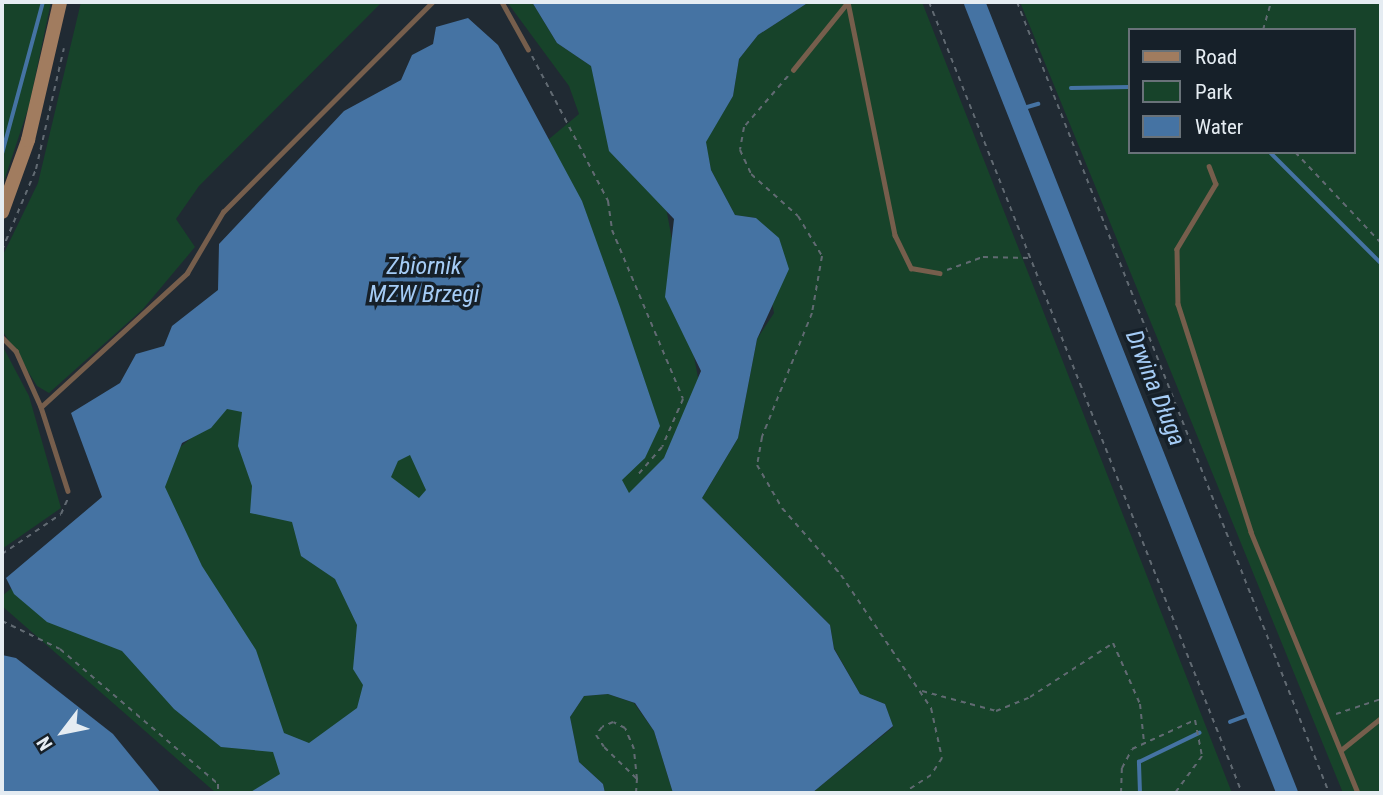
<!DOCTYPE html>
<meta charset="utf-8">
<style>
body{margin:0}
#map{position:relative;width:1383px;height:795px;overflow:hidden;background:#202a33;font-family:"Roboto Condensed",sans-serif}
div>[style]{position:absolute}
.green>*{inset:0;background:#17432a}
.water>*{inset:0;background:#4573a3}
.stream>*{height:3.5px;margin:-1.75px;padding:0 1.75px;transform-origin:1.75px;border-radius:1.75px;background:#4573a3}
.river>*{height:21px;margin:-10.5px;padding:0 10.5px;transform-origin:10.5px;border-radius:10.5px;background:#4573a3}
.path>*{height:2px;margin-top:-1px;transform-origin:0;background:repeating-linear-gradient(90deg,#616a72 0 5px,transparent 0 10px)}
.lane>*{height:4.5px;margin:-2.25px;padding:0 2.25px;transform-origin:2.25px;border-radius:2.25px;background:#765e4c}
.secondary>*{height:14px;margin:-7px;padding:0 7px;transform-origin:7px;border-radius:7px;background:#a17c5f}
span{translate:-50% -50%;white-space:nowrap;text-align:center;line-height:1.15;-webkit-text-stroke:7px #162029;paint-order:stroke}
.water-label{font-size:24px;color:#a5ccf6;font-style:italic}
.frame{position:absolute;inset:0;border:4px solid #e5ecf2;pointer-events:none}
.legend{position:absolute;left:1128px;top:28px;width:228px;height:126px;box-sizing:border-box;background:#162029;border:2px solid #697279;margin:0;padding:9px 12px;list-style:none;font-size:21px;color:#e5ecf2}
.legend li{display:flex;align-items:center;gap:14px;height:35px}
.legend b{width:35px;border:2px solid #697279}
.north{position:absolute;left:28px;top:697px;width:70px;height:70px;-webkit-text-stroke:5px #162029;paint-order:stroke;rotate:238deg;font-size:19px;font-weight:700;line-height:28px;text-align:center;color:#e5ecf2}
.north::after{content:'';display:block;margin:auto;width:24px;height:32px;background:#e5ecf2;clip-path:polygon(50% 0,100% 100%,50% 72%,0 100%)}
</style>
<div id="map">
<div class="green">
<div style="clip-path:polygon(2px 2px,51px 2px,29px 106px,2px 187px)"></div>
<div style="clip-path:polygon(81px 2px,382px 2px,199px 186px,176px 219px,195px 247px,143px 309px,49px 393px,37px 386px,2px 330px,2px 257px,38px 183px)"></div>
<div style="clip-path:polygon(507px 2px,532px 2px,557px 43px,591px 66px,639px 64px,715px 468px,311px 793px,216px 793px,2px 606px,2px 596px,579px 114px,569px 86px)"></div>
<div style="clip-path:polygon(809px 2px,922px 2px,1232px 793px,812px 793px,893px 727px,885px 704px,860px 694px,834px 648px,830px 625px,702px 498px,738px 438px,757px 339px,774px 313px,756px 218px,735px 215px,711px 170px,705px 142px,733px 96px,739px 59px,758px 35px)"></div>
<div style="clip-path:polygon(evenodd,1020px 2px,1381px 2px,1381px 793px,1343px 793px,1020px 2px,1129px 30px,1353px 30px,1353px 152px,1129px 152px,1129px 30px)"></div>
<div style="clip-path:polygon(2px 345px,29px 396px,61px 508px,2px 549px)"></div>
<div style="clip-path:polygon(608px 694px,634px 703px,654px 731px,673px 793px,605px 793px,603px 784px,579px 762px,570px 717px,584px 696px)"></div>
</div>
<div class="water">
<div style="clip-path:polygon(evenodd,532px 2px,809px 2px,758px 35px,739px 59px,733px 96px,706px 142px,711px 170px,735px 215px,756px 218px,779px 238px,789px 269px,757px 339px,738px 438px,702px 498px,830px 625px,834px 649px,860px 694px,885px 704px,893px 726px,812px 793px,673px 793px,654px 731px,635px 703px,608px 694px,584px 696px,570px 717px,579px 762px,603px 784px,605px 793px,249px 793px,280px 774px,273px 752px,221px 747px,174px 709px,122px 651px,47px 622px,14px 594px,6px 578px,102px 497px,71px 413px,120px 383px,136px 354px,164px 346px,172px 326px,218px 290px,219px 244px,344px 111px,401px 80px,412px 55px,433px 44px,436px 27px,468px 18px,498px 45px,582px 201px,620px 307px,660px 426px,645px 458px,622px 480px,629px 493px,664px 458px,701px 371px,665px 297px,674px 219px,609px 151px,591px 66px,557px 43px,532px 2px,227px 409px,242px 412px,238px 446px,252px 486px,250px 513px,292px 522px,301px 556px,335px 579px,357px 625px,353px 669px,363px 685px,357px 708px,309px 743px,284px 733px,256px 650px,202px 566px,165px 487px,182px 443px,211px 428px,227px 409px,532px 2px,410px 455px,426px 490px,419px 498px,391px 477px,398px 461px,410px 455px)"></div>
<div style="clip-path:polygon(2px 655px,16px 658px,113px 734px,161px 793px,2px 793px)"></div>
</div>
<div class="stream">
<div style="left:1071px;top:88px;width:58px;rotate:-1deg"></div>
<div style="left:1017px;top:110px;width:22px;rotate:-16deg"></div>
<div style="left:1270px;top:152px;width:157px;rotate:45deg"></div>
<div style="left:2px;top:154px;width:157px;rotate:-74.9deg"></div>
<div style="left:1230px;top:722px;width:28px;rotate:-21deg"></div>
<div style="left:1140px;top:793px;width:31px;rotate:-92deg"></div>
<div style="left:1139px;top:762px;width:67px;rotate:-25.8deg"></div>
</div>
<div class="river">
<div style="left:974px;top:2px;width:851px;rotate:68.41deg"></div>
</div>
<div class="path">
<div style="left:929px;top:2px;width:851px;rotate:68.41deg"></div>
<div style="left:1017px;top:2px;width:850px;rotate:68.47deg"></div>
<div style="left:1263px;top:30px;width:29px;rotate:-74deg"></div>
<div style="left:532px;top:56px;width:164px;rotate:62.3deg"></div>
<div style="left:608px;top:201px;width:29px;rotate:82deg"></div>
<div style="left:612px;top:230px;width:183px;rotate:67.2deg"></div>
<div style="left:683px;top:399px;width:52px;rotate:113.6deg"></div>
<div style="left:662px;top:447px;width:38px;rotate:131deg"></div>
<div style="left:788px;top:76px;width:67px;rotate:130.8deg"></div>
<div style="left:744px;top:127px;width:23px;rotate:100deg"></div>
<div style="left:740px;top:150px;width:26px;rotate:65deg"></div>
<div style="left:751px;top:174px;width:63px;rotate:41.8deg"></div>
<div style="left:798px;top:216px;width:47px;rotate:59deg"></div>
<div style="left:822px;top:256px;width:58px;rotate:100deg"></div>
<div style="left:812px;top:313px;width:134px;rotate:112deg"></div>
<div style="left:762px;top:437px;width:28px;rotate:100deg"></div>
<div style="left:757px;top:465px;width:50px;rotate:59.8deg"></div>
<div style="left:782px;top:508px;width:89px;rotate:48.6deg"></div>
<div style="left:841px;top:575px;width:161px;rotate:55.9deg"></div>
<div style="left:931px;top:708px;width:51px;rotate:77.6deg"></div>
<div style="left:942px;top:758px;width:20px;rotate:123deg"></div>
<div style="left:931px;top:775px;width:33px;rotate:147deg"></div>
<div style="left:1295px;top:152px;width:125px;rotate:46.6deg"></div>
<div style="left:2px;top:250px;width:88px;rotate:-67.2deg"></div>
<div style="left:36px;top:169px;width:124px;rotate:-77deg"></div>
<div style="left:947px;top:270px;width:38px;rotate:-20deg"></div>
<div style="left:983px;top:257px;width:47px;rotate:1.2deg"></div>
<div style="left:2px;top:554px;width:71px;rotate:-34.1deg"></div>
<div style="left:61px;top:514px;width:17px;rotate:-66deg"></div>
<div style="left:2px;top:621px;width:64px;rotate:25.8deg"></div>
<div style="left:60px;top:649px;width:208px;rotate:40.5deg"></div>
<div style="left:218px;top:784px;width:9px;rotate:90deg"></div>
<div style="left:922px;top:691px;width:77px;rotate:15.1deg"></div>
<div style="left:996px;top:711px;width:37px;rotate:-22deg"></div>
<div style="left:1030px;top:697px;width:99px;rotate:-33deg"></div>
<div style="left:1113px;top:643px;width:67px;rotate:66.1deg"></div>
<div style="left:1140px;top:704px;width:38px;rotate:84deg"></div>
<div style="left:1336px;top:714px;width:47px;rotate:-18.4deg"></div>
<div style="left:636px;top:793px;width:14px;rotate:-86deg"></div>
<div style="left:637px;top:779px;width:30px;rotate:-96deg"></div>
<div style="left:634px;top:749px;width:23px;rotate:-113deg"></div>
<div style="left:625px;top:728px;width:13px;rotate:-153deg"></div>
<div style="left:613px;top:722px;width:12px;rotate:156deg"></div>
<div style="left:602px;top:727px;width:10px;rotate:127deg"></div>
<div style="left:596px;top:735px;width:14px;rotate:56deg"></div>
<div style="left:604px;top:747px;width:46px;rotate:44.1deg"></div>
<div style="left:1121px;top:793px;width:25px;rotate:-88deg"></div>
<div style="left:1122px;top:768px;width:21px;rotate:-62deg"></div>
<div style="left:1132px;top:749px;width:69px;rotate:-24.7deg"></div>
<div style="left:1195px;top:720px;width:37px;rotate:79deg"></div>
<div style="left:1202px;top:756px;width:46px;rotate:126.1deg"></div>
</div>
<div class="lane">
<div style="left:502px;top:2px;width:54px;rotate:61deg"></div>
<div style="left:848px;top:2px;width:238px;rotate:78.6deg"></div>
<div style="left:895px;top:235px;width:37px;rotate:64deg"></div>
<div style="left:911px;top:268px;width:29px;rotate:10deg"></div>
<div style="left:793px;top:70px;width:86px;rotate:-51.1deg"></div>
<div style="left:1209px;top:166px;width:19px;rotate:69deg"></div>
<div style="left:1216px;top:184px;width:76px;rotate:121deg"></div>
<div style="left:1177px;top:249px;width:55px;rotate:89deg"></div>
<div style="left:1178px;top:304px;width:239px;rotate:72.2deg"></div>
<div style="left:1251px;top:532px;width:282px;rotate:67.7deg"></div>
<div style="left:2px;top:337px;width:20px;rotate:45deg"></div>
<div style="left:16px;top:351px;width:61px;rotate:65.9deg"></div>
<div style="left:41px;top:407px;width:88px;rotate:72.2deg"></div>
<div style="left:41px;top:407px;width:198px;rotate:-42.5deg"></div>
<div style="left:187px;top:273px;width:71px;rotate:-59.5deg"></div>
<div style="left:223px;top:212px;width:296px;rotate:-45.1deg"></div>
<div style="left:1341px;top:750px;width:51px;rotate:-38.7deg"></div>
</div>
<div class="secondary">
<div style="left:2px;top:212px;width:77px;rotate:-70.1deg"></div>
<div style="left:28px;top:140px;width:142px;rotate:-76.9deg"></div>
</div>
<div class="water-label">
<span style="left:424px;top:281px">Zbiornik<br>MZW Brzegi</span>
<span style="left:1155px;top:388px;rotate:68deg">Drwina Długa</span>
</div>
<div class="frame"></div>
<ul class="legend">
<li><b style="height:9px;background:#a17c5f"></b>Road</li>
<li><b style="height:19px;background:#17432a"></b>Park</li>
<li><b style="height:19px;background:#4573a3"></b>Water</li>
</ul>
<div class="north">N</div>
</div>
